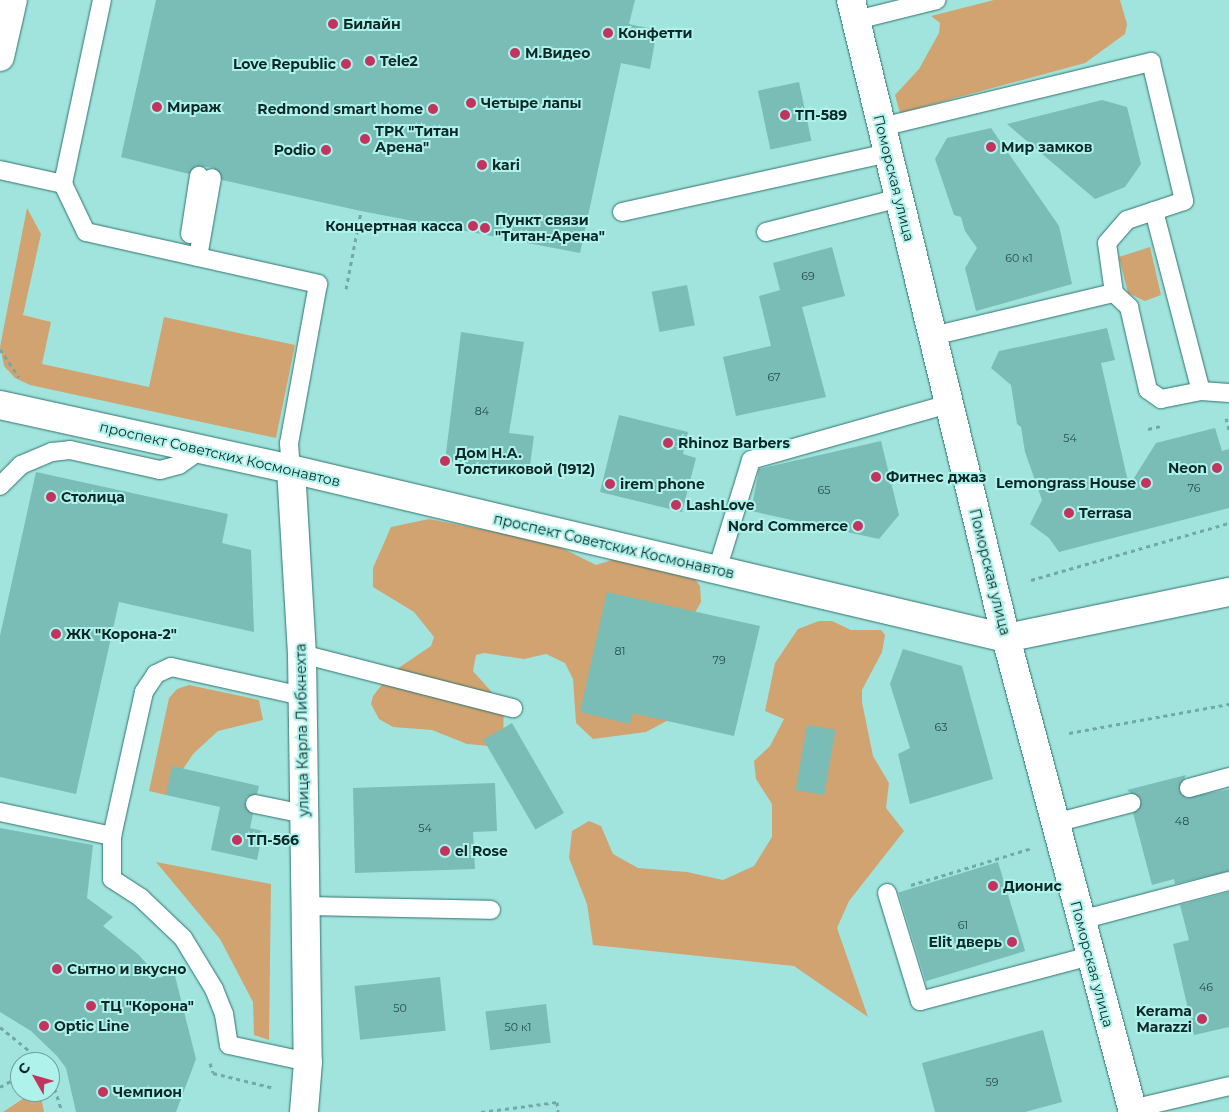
<!DOCTYPE html>
<meta charset="utf-8">
<style>
body{margin:0}
#map{position:relative;width:1229px;height:1112px;overflow:hidden;background:#a1e4de;font-family:Montserrat,sans-serif}
div>[style]{position:absolute}
.green>*{inset:0;background:#d1a370}
.building>*{inset:0;background:#7abcb6;transform-origin:0 0}
.path>*{height:3px;margin-top:-1.5px;transform-origin:0;background:repeating-linear-gradient(90deg,#72a9a4 0 4px,transparent 0 8px)}
.roads{filter:drop-shadow(0 0 1px #30736e) drop-shadow(0 0 1px #30736e)}
.lane>*{height:18px;margin:-9px;padding:0 9px;transform-origin:9px;border-radius:9px;background:#fff}
.street>*{height:28px;margin:-14px;padding:0 14px;transform-origin:14px;border-radius:14px;background:#fff}
.primary>*{height:28px;margin:-14px;padding:0 14px;transform-origin:14px;border-radius:14px;background:#fff}
.dots>*{width:14px;height:14px;translate:-50% -50%;box-sizing:border-box;border:2px solid #aef2eb;border-radius:50%}
span{translate:-50% -50%;white-space:nowrap;text-align:center;line-height:1.15;-webkit-text-stroke:4px #aef2eb;paint-order:stroke}
.number-label{font-size:11px;color:#284e4b}
.number-label span{-webkit-text-stroke-width:0}
.poi-label{font-size:14px;color:#0d2927;font-weight:700}
.left{translate:0 -50%;text-align:left}
.right{translate:-100% -50%;text-align:right}
.street-label{font-size:14px;color:#0d2927}
.north{position:absolute;left:10px;top:1052px;width:50px;height:50px;box-sizing:border-box;background:#aef2eb;border:1px solid #6ea29d;border-radius:50%;rotate:308deg;font-size:14px;font-weight:700;line-height:20px;text-align:center;color:#0d2927}
.north::after{content:'';display:block;margin:auto;width:18px;height:22px;background:#c3345d;clip-path:polygon(50% 0,100% 100%,50% 72%,0 100%)}
</style>
<div id="map">
<div class="green">
<div style="clip-path:polygon(994px 0,1120px 0,1127px 24px,1125px 34px,1085px 63px,900px 113px,895px 95px,919px 69px,939px 33px,940px 23px,931px 16px)"></div>
<div style="clip-path:polygon(27px 208px,41px 234px,23px 315px,51px 322px,42px 364px,149px 387px,164px 317px,295px 345px,276px 438px,30px 385px,15px 378px,4px 366px,0 347px)"></div>
<div style="clip-path:polygon(1150px 247px,1161px 295px,1145px 301px,1128px 293px,1119px 257px)"></div>
<div style="clip-path:polygon(429px 519px,552px 543px,596px 565px,615px 559px,671px 561px,695px 579px,700px 586px,701px 602px,693px 616px,674px 717px,646px 732px,593px 739px,576px 723px,573px 679px,565px 663px,546px 654px,524px 659px,484px 653px,476px 655px,473px 671px,504px 706px,503px 739px,489px 746px,467px 744px,432px 730px,393px 727px,379px 719px,371px 704px,373px 696px,391px 673px,431px 646px,434px 637px,414px 612px,373px 587px,373px 568px,391px 527px)"></div>
<div style="clip-path:polygon(819px 621px,832px 621px,851px 630px,881px 630px,885px 635px,882px 652px,862px 690px,862px 702px,873px 756px,889px 783px,886px 808px,904px 831px,849px 901px,837px 928px,868px 1017px,794px 966px,593px 945px,587px 904px,569px 858px,572px 831px,589px 821px,601px 826px,613px 854px,638px 868px,687px 872px,723px 880px,754px 866px,772px 837px,772px 804px,756px 779px,754px 761px,770px 746px,784px 719px,765px 711px,775px 663px,798px 629px)"></div>
<div style="clip-path:polygon(189px 685px,259px 700px,263px 720px,218px 731px,193px 754px,166px 795px,149px 791px,169px 698px,177px 689px)"></div>
<div style="clip-path:polygon(156px 862px,271px 884px,269px 1040px,254px 1035px,253px 1002px,220px 939px)"></div>
<div style="clip-path:polygon(33px 1092px,40px 1092px,44px 1112px,3px 1112px)"></div>
</div>
<div class="building">
<div style="clip-path:polygon(156px 0,635px 0,629px 24px,657px 30px,650px 69px,621px 63px,580px 253px,361px 211px,222px 180px,214px 168px,196px 166px,189px 174px,121px 157px)"></div>
<div style="left:799px;top:82px;width:60px;height:42px;rotate:78deg"></div>
<div style="clip-path:polygon(1102px 100px,1127px 107px,1141px 164px,1125px 187px,1095px 199px,1007px 124px)"></div>
<div style="clip-path:polygon(991px 128px,1059px 226px,1072px 284px,976px 311px,965px 268px,977px 248px,965px 231px,961px 217px,954px 215px,935px 159px,947px 138px)"></div>
<div style="clip-path:polygon(832px 247px,845px 296px,802px 307px,826px 397px,736px 416px,723px 357px,771px 346px,759px 296px,780px 290px,773px 263px)"></div>
<div style="left:687px;top:285px;width:41px;height:36px;rotate:79deg"></div>
<div style="clip-path:polygon(1107px 328px,1115px 360px,1101px 363px,1129px 486px,1156px 443px,1215px 428px,1222px 451px,1229px 449px,1229px 508px,1059px 552px,1049px 538px,1030px 524px,1042px 500px,1025px 452px,1021px 427px,1017px 424px,1011px 385px,991px 368px,999px 351px)"></div>
<div style="clip-path:polygon(461px 332px,524px 342px,509px 433px,534px 436px,529px 473px,445px 461px)"></div>
<div style="clip-path:polygon(619px 415px,688px 432px,683px 454px,696px 458px,682px 512px,600px 492px)"></div>
<div style="clip-path:polygon(881px 441px,899px 515px,879px 539px,751px 511px,759px 469px)"></div>
<div style="clip-path:polygon(36px 472px,228px 514px,222px 543px,251px 550px,254px 632px,119px 602px,76px 794px,0 777px,0 636px)"></div>
<div style="clip-path:polygon(607px 592px,760px 626px,734px 736px,632px 713px,630px 724px,580px 712px)"></div>
<div style="clip-path:polygon(903px 649px,962px 666px,993px 779px,910px 804px,898px 754px,910px 748px,890px 684px)"></div>
<div style="left:512px;top:723px;width:104px;height:33px;rotate:60deg"></div>
<div style="left:807px;top:725px;width:29px;height:66px;rotate:10deg"></div>
<div style="clip-path:polygon(172px 766px,259px 786px,257px 794px,247px 797px,245px 802px,253px 814px,250px 828px,263px 831px,257px 860px,211px 850px,220px 807px,166px 795px)"></div>
<div style="clip-path:polygon(1186px 775px,1179px 790px,1186px 798px,1229px 789px,1229px 871px,1175px 884px,1174px 879px,1152px 885px,1133px 813px,1141px 801px,1127px 790px)"></div>
<div style="clip-path:polygon(495px 783px,497px 831px,473px 832px,475px 869px,355px 873px,353px 788px)"></div>
<div style="clip-path:polygon(0 828px,93px 845px,87px 898px,113px 917px,103px 926px,139px 955px,159px 978px,174px 972px,196px 1059px,176px 1112px,76px 1112px,66px 1068px,57px 1056px,31px 1031px,0 1012px)"></div>
<div style="left:998px;top:862px;width:93px;height:104px;rotate:73deg"></div>
<div style="clip-path:polygon(1229px 892px,1229px 1027px,1194px 1035px,1173px 944px,1189px 940px,1180px 905px)"></div>
<div style="left:440px;top:977px;width:54px;height:86px;rotate:84deg"></div>
<div style="left:546px;top:1004px;width:39px;height:61px;rotate:83deg"></div>
<div style="clip-path:polygon(1043px 1030px,1062px 1102px,1025px 1112px,935px 1112px,922px 1063px)"></div>
</div>
<div class="path">
<div style="left:346px;top:289px;width:79px;rotate:-79.1deg"></div>
<div style="left:0;top:349px;width:34px;rotate:56deg"></div>
<div style="left:1226px;top:418px;width:12px;rotate:76deg"></div>
<div style="left:1148px;top:429px;width:13px;rotate:-13deg"></div>
<div style="left:1031px;top:580px;width:206px;rotate:-16.1deg"></div>
<div style="left:1069px;top:733px;width:163px;rotate:-10.3deg"></div>
<div style="left:911px;top:885px;width:127px;rotate:-17deg"></div>
<div style="left:0;top:1027px;width:55px;rotate:39.1deg"></div>
<div style="left:210px;top:1063px;width:10px;rotate:73deg"></div>
<div style="left:213px;top:1073px;width:63px;rotate:13.8deg"></div>
<div style="left:50px;top:1073px;width:41px;rotate:72.9deg"></div>
<div style="left:0;top:1087px;width:23px;rotate:-29deg"></div>
<div style="left:481px;top:1112px;width:77px;rotate:-7.5deg"></div>
<div style="left:557px;top:1102px;width:10px;rotate:84deg"></div>
</div>
<div class="roads">
<div class="lane">
<div style="left:102px;top:0;width:188px;rotate:102deg"></div>
<div style="left:63px;top:184px;width:53px;rotate:64.4deg"></div>
<div style="left:86px;top:232px;width:238px;rotate:12.6deg"></div>
<div style="left:318px;top:284px;width:162px;rotate:100.3deg"></div>
<div style="left:289px;top:443px;width:26px;rotate:86deg"></div>
<div style="left:856px;top:20px;width:83px;rotate:-13.9deg"></div>
<div style="left:882px;top:127px;width:277px;rotate:-13.6deg"></div>
<div style="left:1151px;top:62px;width:143px;rotate:76.6deg"></div>
<div style="left:1184px;top:201px;width:60px;rotate:161.6deg"></div>
<div style="left:1127px;top:220px;width:30px;rotate:131deg"></div>
<div style="left:1107px;top:243px;width:50px;rotate:82deg"></div>
<div style="left:1114px;top:293px;width:21px;rotate:43deg"></div>
<div style="left:1129px;top:307px;width:85px;rotate:77.1deg"></div>
<div style="left:1148px;top:390px;width:16px;rotate:35deg"></div>
<div style="left:1161px;top:399px;width:41px;rotate:-11.3deg"></div>
<div style="left:1201px;top:391px;width:28px;rotate:4deg"></div>
<div style="left:0;top:170px;width:65px;rotate:12.5deg"></div>
<div style="left:1154px;top:211px;width:186px;rotate:75.4deg"></div>
<div style="left:622px;top:212px;width:272px;rotate:-12.5deg"></div>
<div style="left:766px;top:232px;width:137px;rotate:-14.3deg"></div>
<div style="left:190px;top:234px;width:59px;rotate:-81.2deg"></div>
<div style="left:198px;top:257px;width:80px;rotate:-80deg"></div>
<div style="left:933px;top:336px;width:186px;rotate:-13.4deg"></div>
<div style="left:0;top:486px;width:30px;rotate:-45deg"></div>
<div style="left:21px;top:465px;width:34px;rotate:-23deg"></div>
<div style="left:52px;top:452px;width:18px;rotate:-6deg"></div>
<div style="left:70px;top:450px;width:92px;rotate:12.5deg"></div>
<div style="left:160px;top:470px;width:20px;rotate:-15deg"></div>
<div style="left:179px;top:465px;width:28px;rotate:-35deg"></div>
<div style="left:717px;top:570px;width:115px;rotate:-72.8deg"></div>
<div style="left:751px;top:460px;width:206px;rotate:-15.8deg"></div>
<div style="left:302px;top:654px;width:218px;rotate:14.4deg"></div>
<div style="left:302px;top:696px;width:134px;rotate:-167.5deg"></div>
<div style="left:171px;top:667px;width:17px;rotate:155deg"></div>
<div style="left:156px;top:674px;width:22px;rotate:124deg"></div>
<div style="left:144px;top:692px;width:148px;rotate:102.5deg"></div>
<div style="left:112px;top:836px;width:43px;rotate:90deg"></div>
<div style="left:112px;top:879px;width:35px;rotate:33deg"></div>
<div style="left:141px;top:898px;width:58px;rotate:43.6deg"></div>
<div style="left:183px;top:938px;width:60px;rotate:58.7deg"></div>
<div style="left:214px;top:989px;width:27px;rotate:68deg"></div>
<div style="left:224px;top:1014px;width:31px;rotate:81deg"></div>
<div style="left:229px;top:1045px;width:81px;rotate:12.1deg"></div>
<div style="left:1189px;top:788px;width:41px;rotate:-15.4deg"></div>
<div style="left:255px;top:804px;width:50px;rotate:11.5deg"></div>
<div style="left:0;top:812px;width:115px;rotate:12.1deg"></div>
<div style="left:1055px;top:823px;width:79px;rotate:-14.7deg"></div>
<div style="left:887px;top:893px;width:113px;rotate:73deg"></div>
<div style="left:920px;top:1001px;width:176px;rotate:-14.8deg"></div>
<div style="left:304px;top:906px;width:187px;rotate:1.2deg"></div>
<div style="left:1081px;top:920px;width:153px;rotate:-14.8deg"></div>
<div style="left:1132px;top:1109px;width:100px;rotate:-13.3deg"></div>
</div>
<div class="street">
<div style="left:851px;top:0;width:657px;rotate:76.34deg"></div>
<div style="left:1006px;top:638px;width:491px;rotate:75deg"></div>
<div style="left:0;top:405px;width:298px;rotate:12.4deg"></div>
<div style="left:291px;top:469px;width:735px;rotate:13.3deg"></div>
<div style="left:1006px;top:638px;width:228px;rotate:-11.7deg"></div>
<div style="left:291px;top:469px;width:185px;rotate:86.6deg"></div>
<div style="left:302px;top:654px;width:408px;rotate:89.2deg"></div>
<div style="left:308px;top:1062px;width:50px;rotate:94.6deg"></div>
</div>
<div class="primary">
<div style="left:0;top:57px;width:58px;rotate:-77.2deg"></div>
</div>
</div>
<div class="dots">
<div style="left:333px;top:24px;background:#c3345d"></div>
<div style="left:608px;top:33px;background:#c3345d"></div>
<div style="left:515px;top:53px;background:#c3345d"></div>
<div style="left:370px;top:61px;background:#c3345d"></div>
<div style="left:346px;top:64px;background:#c3345d"></div>
<div style="left:471px;top:103px;background:#c3345d"></div>
<div style="left:157px;top:107px;background:#c3345d"></div>
<div style="left:433px;top:109px;background:#c3345d"></div>
<div style="left:785px;top:115px;background:#c3345d"></div>
<div style="left:365px;top:139px;background:#c3345d"></div>
<div style="left:991px;top:147px;background:#c3345d"></div>
<div style="left:326px;top:150px;background:#c3345d"></div>
<div style="left:482px;top:165px;background:#c3345d"></div>
<div style="left:473px;top:226px;background:#c3345d"></div>
<div style="left:485px;top:228px;background:#c3345d"></div>
<div style="left:668px;top:443px;background:#c3345d"></div>
<div style="left:445px;top:461px;background:#c3345d"></div>
<div style="left:1217px;top:468px;background:#c3345d"></div>
<div style="left:876px;top:477px;background:#c3345d"></div>
<div style="left:1146px;top:483px;background:#c3345d"></div>
<div style="left:610px;top:484px;background:#c3345d"></div>
<div style="left:51px;top:497px;background:#c3345d"></div>
<div style="left:676px;top:505px;background:#c3345d"></div>
<div style="left:1069px;top:513px;background:#c3345d"></div>
<div style="left:858px;top:526px;background:#c3345d"></div>
<div style="left:56px;top:634px;background:#c3345d"></div>
<div style="left:237px;top:840px;background:#c3345d"></div>
<div style="left:445px;top:851px;background:#c3345d"></div>
<div style="left:993px;top:886px;background:#c3345d"></div>
<div style="left:1012px;top:942px;background:#c3345d"></div>
<div style="left:57px;top:969px;background:#c3345d"></div>
<div style="left:91px;top:1006px;background:#c3345d"></div>
<div style="left:1202px;top:1019px;background:#c3345d"></div>
<div style="left:44px;top:1026px;background:#c3345d"></div>
<div style="left:103px;top:1092px;background:#c3345d"></div>
</div>
<div class="number-label">
<span style="left:1019px;top:258px">60 к1</span>
<span style="left:808px;top:276px">69</span>
<span style="left:774px;top:377px">67</span>
<span style="left:482px;top:411px">84</span>
<span style="left:1070px;top:438px">54</span>
<span style="left:1194px;top:488px">76</span>
<span style="left:824px;top:490px">65</span>
<span style="left:620px;top:651px">81</span>
<span style="left:719px;top:660px">79</span>
<span style="left:941px;top:727px">63</span>
<span style="left:1182px;top:821px">48</span>
<span style="left:425px;top:828px">54</span>
<span style="left:963px;top:925px">61</span>
<span style="left:1206px;top:987px">46</span>
<span style="left:400px;top:1008px">50</span>
<span style="left:518px;top:1027px">50 к1</span>
<span style="left:992px;top:1082px">59</span>
</div>
<div class="poi-label">
<span class="left" style="left:343px;top:24px">Билайн</span>
<span class="left" style="left:618px;top:33px">Конфетти</span>
<span class="left" style="left:525px;top:53px">М.Видео</span>
<span class="left" style="left:380px;top:61px">Tele2</span>
<span class="right" style="left:336px;top:64px">Love Republic</span>
<span class="left" style="left:481px;top:103px">Четыре лапы</span>
<span class="left" style="left:167px;top:107px">Мираж</span>
<span class="right" style="left:423px;top:109px">Redmond smart home</span>
<span class="left" style="left:795px;top:115px">ТП-589</span>
<span class="left" style="left:375px;top:139px">ТРК "Титан<br>Арена"</span>
<span class="left" style="left:1001px;top:147px">Мир замков</span>
<span class="right" style="left:316px;top:150px">Podio</span>
<span class="left" style="left:492px;top:165px">kari</span>
<span class="left" style="left:495px;top:228px">Пункт связи<br>"Титан-Арена"</span>
<span class="right" style="left:463px;top:226px">Концертная касса</span>
<span class="left" style="left:678px;top:443px">Rhinoz Barbers</span>
<span class="left" style="left:455px;top:461px">Дом Н.А.<br>Толстиковой (1912)</span>
<span class="right" style="left:1207px;top:468px">Neon</span>
<span class="left" style="left:886px;top:477px">Фитнес джаз</span>
<span class="right" style="left:1136px;top:483px">Lemongrass House</span>
<span class="left" style="left:620px;top:484px">irem phone</span>
<span class="left" style="left:61px;top:497px">Столица</span>
<span class="left" style="left:686px;top:505px">LashLove</span>
<span class="left" style="left:1079px;top:513px">Terrasa</span>
<span class="right" style="left:848px;top:526px">Nord Commerce</span>
<span class="left" style="left:66px;top:634px">ЖК "Корона-2"</span>
<span class="left" style="left:247px;top:840px">ТП-566</span>
<span class="left" style="left:455px;top:851px">el Rose</span>
<span class="left" style="left:1003px;top:886px">Дионис</span>
<span class="right" style="left:1002px;top:942px">Elit дверь</span>
<span class="left" style="left:67px;top:969px">Сытно и вкусно</span>
<span class="left" style="left:101px;top:1006px">ТЦ "Корона"</span>
<span class="right" style="left:1192px;top:1019px">Kerama<br>Marazzi</span>
<span class="left" style="left:54px;top:1026px">Optic Line</span>
<span class="left" style="left:113px;top:1092px">Чемпион</span>
</div>
<div class="street-label">
<span style="left:894px;top:178px;rotate:76deg">Поморская улица</span>
<span style="left:220px;top:454px;rotate:13deg">проспект Советских Космонавтов</span>
<span style="left:614px;top:546px;rotate:13deg">проспект Советских Космонавтов</span>
<span style="left:990px;top:572px;rotate:76deg">Поморская улица</span>
<span style="left:302px;top:730px;rotate:-91deg">улица Карла Либкнехта</span>
<span style="left:1092px;top:964px;rotate:75deg">Поморская улица</span>
</div>
<div class="north">С</div>
</div>
